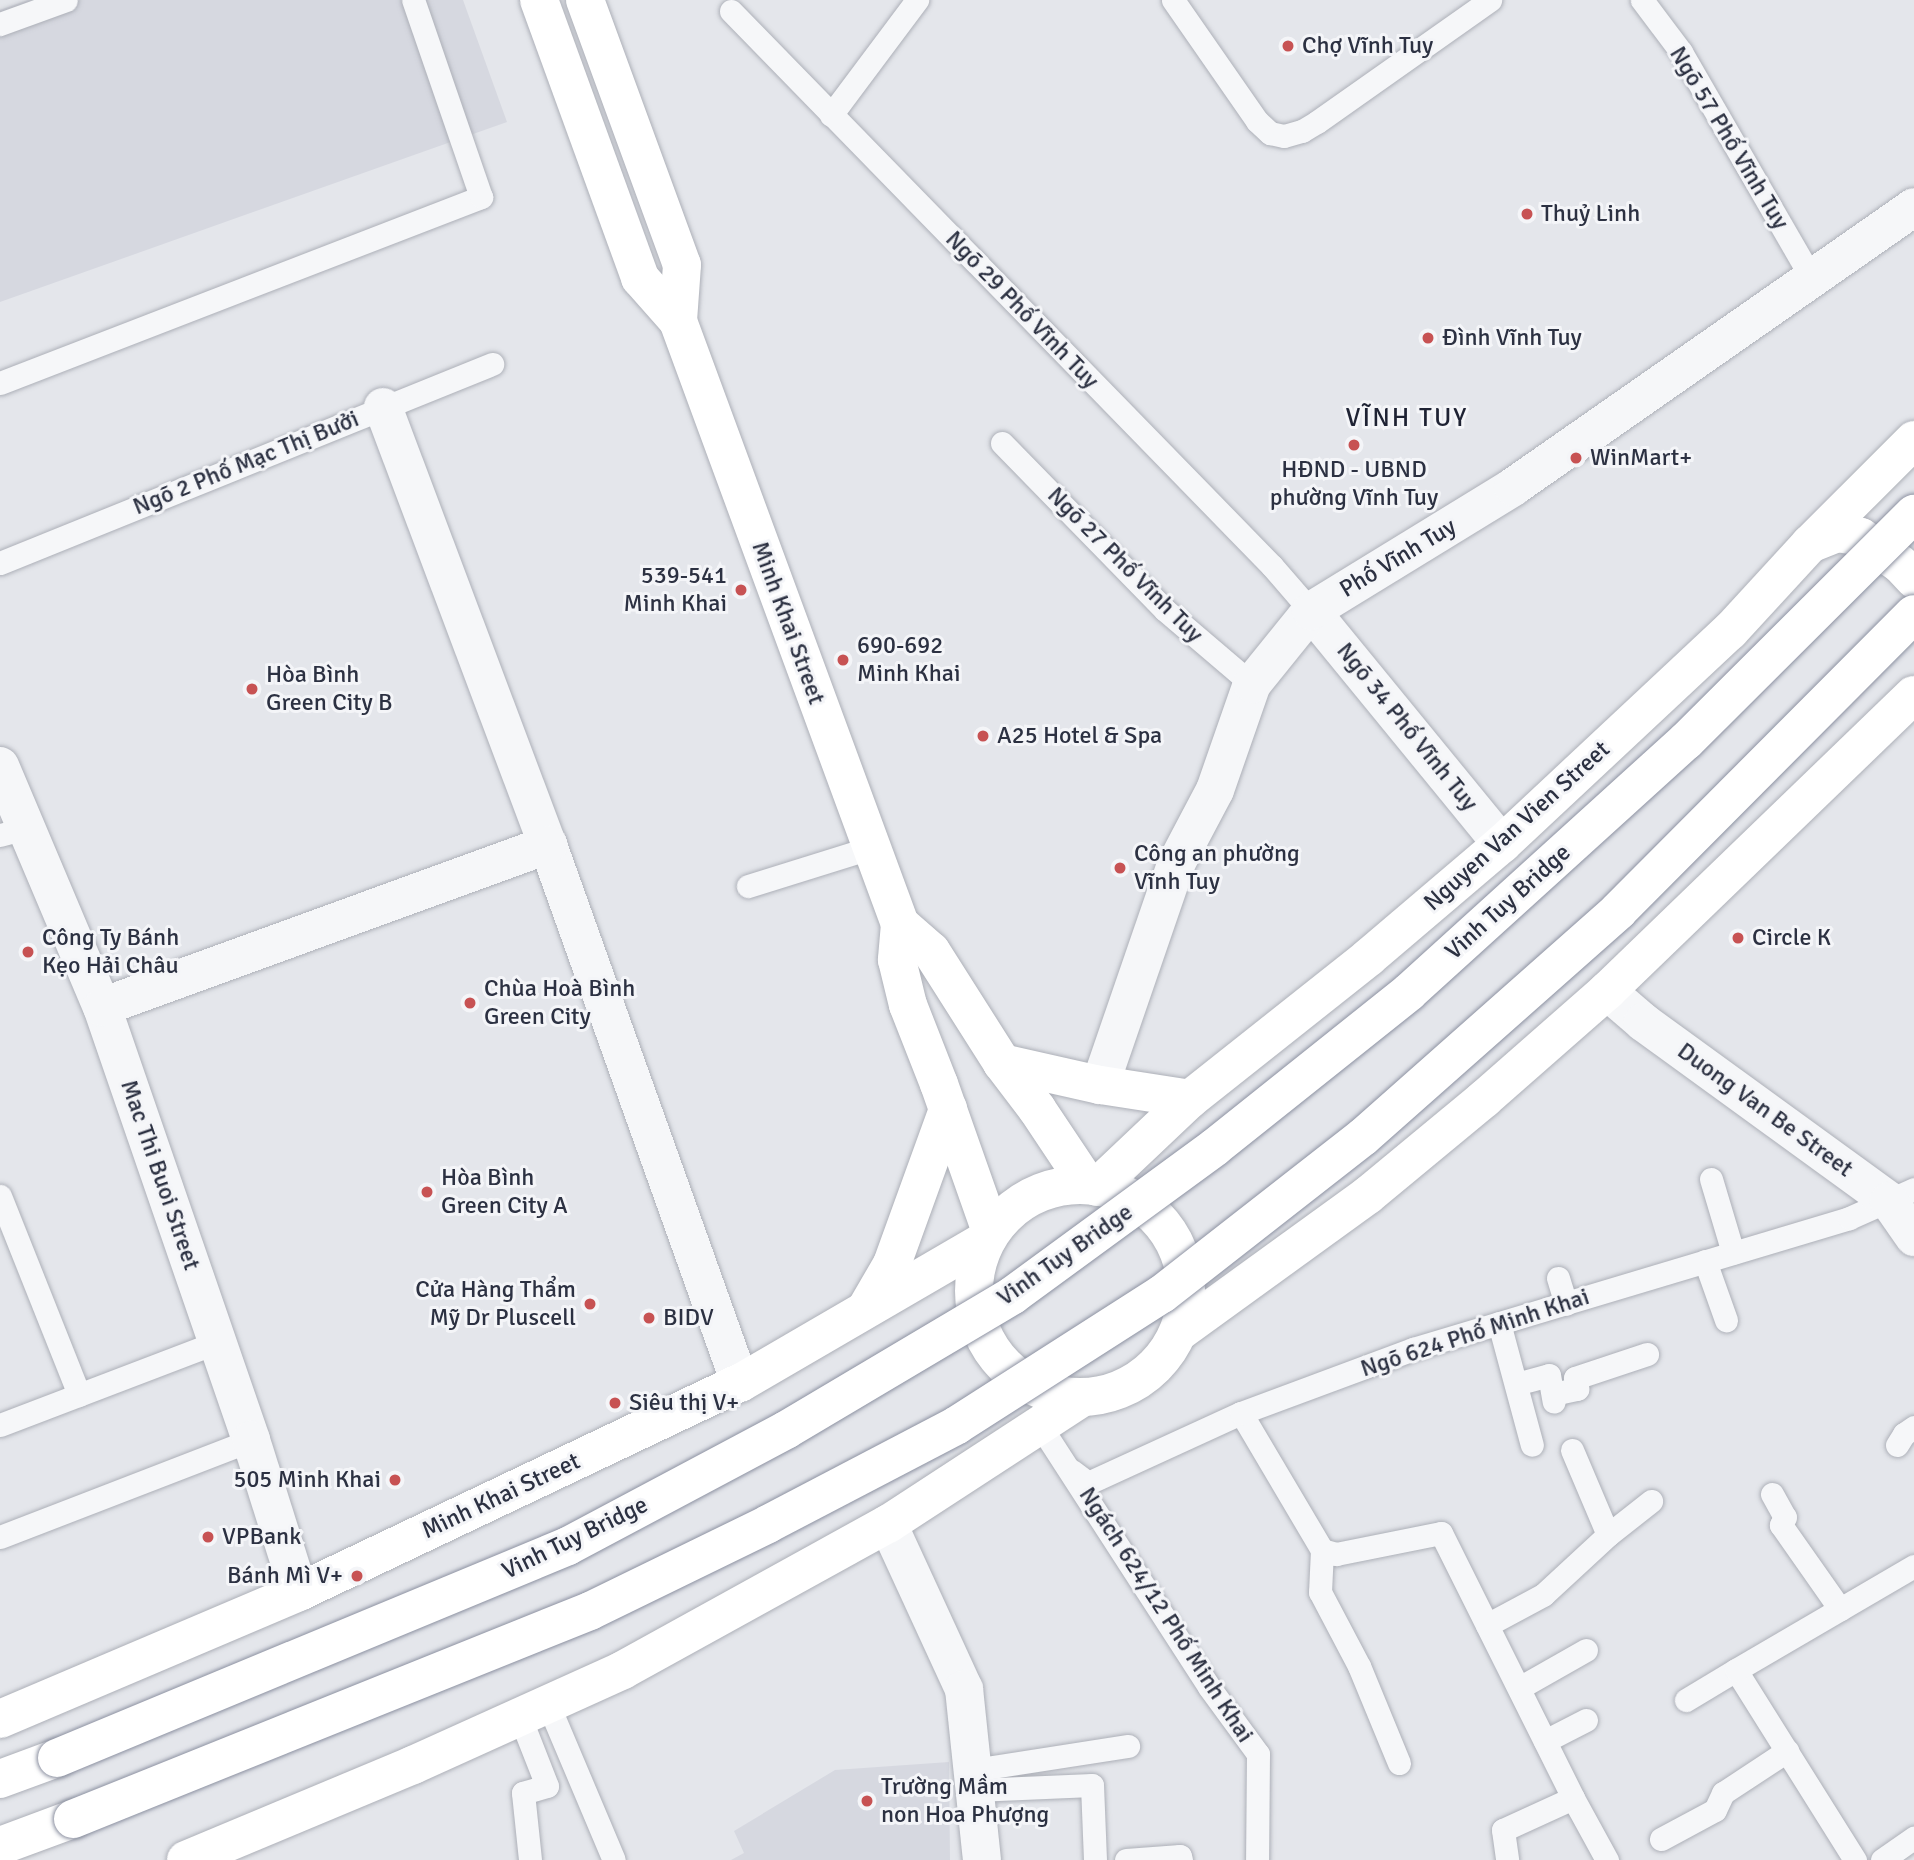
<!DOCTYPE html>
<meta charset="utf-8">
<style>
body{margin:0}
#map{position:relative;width:1914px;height:1860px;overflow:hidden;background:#e4e6eb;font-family:Signika,sans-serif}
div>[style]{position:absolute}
.built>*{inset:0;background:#d6d8e0}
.roads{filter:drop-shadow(0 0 2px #adb0b8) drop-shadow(0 0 2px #adb0b8)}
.service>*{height:23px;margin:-11.5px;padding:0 11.5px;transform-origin:11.5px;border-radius:11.5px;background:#f6f7f9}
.minor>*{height:38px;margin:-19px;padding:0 19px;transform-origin:19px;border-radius:19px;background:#f6f7f9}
.tertiary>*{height:38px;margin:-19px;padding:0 19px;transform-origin:19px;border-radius:19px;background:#f6f7f9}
.secondary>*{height:38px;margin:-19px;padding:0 19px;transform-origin:19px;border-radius:19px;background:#fff}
.primary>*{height:38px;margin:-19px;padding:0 19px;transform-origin:19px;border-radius:19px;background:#fff}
.primary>.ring{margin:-19px;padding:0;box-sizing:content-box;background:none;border:38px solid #fff;border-radius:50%}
.trunk>*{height:38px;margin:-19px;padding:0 19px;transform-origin:19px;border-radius:19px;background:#fff}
.bridges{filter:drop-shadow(0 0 2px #8c91a1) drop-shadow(0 0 2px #8c91a1)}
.trunk-bridge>*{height:38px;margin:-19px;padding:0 19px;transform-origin:19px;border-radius:19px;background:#fff}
.dots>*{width:19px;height:19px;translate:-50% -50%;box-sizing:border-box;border:4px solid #f4f5f8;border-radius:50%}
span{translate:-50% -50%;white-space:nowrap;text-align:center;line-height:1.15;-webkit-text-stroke:6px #f4f5f8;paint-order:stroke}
.poi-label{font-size:24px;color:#2c3142}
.left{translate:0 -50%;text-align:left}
.right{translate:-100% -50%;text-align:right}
.street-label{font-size:24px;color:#2c3142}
.neighbourhood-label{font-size:26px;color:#1e2233;letter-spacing:2px}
</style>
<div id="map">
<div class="built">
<div style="clip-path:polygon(28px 0,463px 0,507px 122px,0 302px,0 10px)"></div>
<div style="clip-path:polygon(949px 1762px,950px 1860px,731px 1860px,744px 1853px,734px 1831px,835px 1770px)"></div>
</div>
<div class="roads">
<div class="service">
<div style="left:1173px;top:0;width:147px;rotate:55.2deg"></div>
<div style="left:1257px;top:121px;width:18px;rotate:43deg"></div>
<div style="left:1270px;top:133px;width:14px;rotate:12deg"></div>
<div style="left:1284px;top:136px;width:19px;rotate:-16deg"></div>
<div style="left:1302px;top:131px;width:17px;rotate:-31deg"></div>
<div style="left:1317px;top:122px;width:212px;rotate:-35.2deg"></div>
<div style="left:1642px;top:0;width:65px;rotate:53.1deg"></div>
<div style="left:1681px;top:52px;width:262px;rotate:60deg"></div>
<div style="left:731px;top:11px;width:775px;rotate:45.73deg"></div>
<div style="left:1272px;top:566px;width:60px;rotate:49.1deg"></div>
<div style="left:0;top:24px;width:70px;rotate:-20deg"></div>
<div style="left:831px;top:115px;width:144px;rotate:-53.2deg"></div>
<div style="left:0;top:383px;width:516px;rotate:-21.14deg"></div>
<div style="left:481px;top:197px;width:208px;rotate:-109deg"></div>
<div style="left:1002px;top:443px;width:233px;rotate:45.7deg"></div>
<div style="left:1165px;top:610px;width:114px;rotate:40.4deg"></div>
<div style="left:0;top:563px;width:531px;rotate:-22.02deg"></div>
<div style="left:0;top:835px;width:27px;rotate:-15deg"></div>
<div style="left:748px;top:886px;width:128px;rotate:-17.3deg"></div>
<div style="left:1711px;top:1179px;width:77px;rotate:73.4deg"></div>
<div style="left:0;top:1196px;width:214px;rotate:68.3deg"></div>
<div style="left:1705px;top:1261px;width:63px;rotate:70.4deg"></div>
<div style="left:1558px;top:1278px;width:27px;rotate:73deg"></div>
<div style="left:1499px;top:1323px;width:126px;rotate:74.9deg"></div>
<div style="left:1516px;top:1384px;width:34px;rotate:-15deg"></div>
<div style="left:1549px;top:1375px;width:27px;rotate:80deg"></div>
<div style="left:1553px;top:1394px;width:25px;rotate:-12deg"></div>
<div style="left:1577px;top:1389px;width:11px;rotate:-100deg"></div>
<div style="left:1575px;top:1378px;width:76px;rotate:-18.4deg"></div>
<div style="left:1241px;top:1413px;width:159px;rotate:59.4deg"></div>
<div style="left:1322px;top:1550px;width:15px;rotate:16deg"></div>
<div style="left:1336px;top:1554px;width:107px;rotate:-11.3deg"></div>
<div style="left:1441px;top:1533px;width:296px;rotate:63.5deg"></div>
<div style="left:1573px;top:1798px;width:77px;rotate:155.4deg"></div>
<div style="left:1503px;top:1830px;width:30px;rotate:82deg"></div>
<div style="left:1039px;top:1424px;width:313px;rotate:57.1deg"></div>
<div style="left:1209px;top:1687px;width:83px;rotate:53.8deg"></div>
<div style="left:1258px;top:1754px;width:106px;rotate:90.5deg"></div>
<div style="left:0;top:1425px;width:232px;rotate:-20.9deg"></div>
<div style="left:1897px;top:1445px;width:13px;rotate:-58deg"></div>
<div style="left:1904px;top:1434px;width:12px;rotate:-35deg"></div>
<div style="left:1572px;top:1450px;width:92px;rotate:67deg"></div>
<div style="left:1072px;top:1471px;width:20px;rotate:37deg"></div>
<div style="left:1088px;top:1483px;width:168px;rotate:-24.6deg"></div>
<div style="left:1241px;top:1413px;width:184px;rotate:-20.4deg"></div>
<div style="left:1413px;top:1349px;width:455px;rotate:-16.7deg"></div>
<div style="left:1849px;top:1218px;width:71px;rotate:-24deg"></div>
<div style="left:1772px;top:1494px;width:26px;rotate:61deg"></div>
<div style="left:1785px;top:1517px;width:9px;rotate:117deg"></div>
<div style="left:1781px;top:1525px;width:103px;rotate:54.9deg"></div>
<div style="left:0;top:1537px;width:269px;rotate:-21.1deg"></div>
<div style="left:1322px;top:1550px;width:42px;rotate:92.7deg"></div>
<div style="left:1320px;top:1592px;width:84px;rotate:62.2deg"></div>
<div style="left:1359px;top:1666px;width:105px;rotate:67.6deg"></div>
<div style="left:1487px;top:1625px;width:64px;rotate:-28.2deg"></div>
<div style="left:1543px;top:1595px;width:88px;rotate:-42.7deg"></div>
<div style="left:1608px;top:1535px;width:55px;rotate:-38.3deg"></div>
<div style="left:1519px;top:1688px;width:77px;rotate:-29.6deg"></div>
<div style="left:1686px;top:1700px;width:58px;rotate:-31deg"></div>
<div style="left:548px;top:1704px;width:169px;rotate:67.1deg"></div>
<div style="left:520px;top:1717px;width:74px;rotate:68.6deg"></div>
<div style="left:547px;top:1786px;width:25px;rotate:164deg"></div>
<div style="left:523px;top:1793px;width:67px;rotate:84deg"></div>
<div style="left:1545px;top:1741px;width:46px;rotate:-27.1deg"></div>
<div style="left:973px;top:1770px;width:157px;rotate:-8.8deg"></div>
<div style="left:975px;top:1790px;width:117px;rotate:-2.4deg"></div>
<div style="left:1092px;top:1785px;width:75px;rotate:87.7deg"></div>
<div style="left:1573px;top:1798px;width:71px;rotate:61.3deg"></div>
<div style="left:1661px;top:1839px;width:61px;rotate:-28.2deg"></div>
<div style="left:1715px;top:1810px;width:19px;rotate:-65deg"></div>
<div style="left:1723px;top:1793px;width:77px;rotate:-33.3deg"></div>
<div style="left:1126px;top:1860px;width:54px;rotate:-4.2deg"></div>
<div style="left:1180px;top:1856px;width:4px;rotate:76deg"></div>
<div style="left:1855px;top:1860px;width:224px;rotate:-122.1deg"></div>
<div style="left:1736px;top:1670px;width:206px;rotate:-30.3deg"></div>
<div style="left:1882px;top:1860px;width:39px;rotate:-35deg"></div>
</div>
<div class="minor">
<div style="left:383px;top:407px;width:468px;rotate:69.4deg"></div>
<div style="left:548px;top:845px;width:571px;rotate:70.36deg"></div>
<div style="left:1311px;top:611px;width:301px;rotate:50.7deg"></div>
<div style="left:0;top:766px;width:262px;rotate:67.1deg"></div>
<div style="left:102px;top:1007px;width:458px;rotate:71deg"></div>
<div style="left:251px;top:1440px;width:159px;rotate:72.5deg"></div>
<div style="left:102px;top:1007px;width:475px;rotate:-20deg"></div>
<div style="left:1100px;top:1085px;width:236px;rotate:-71deg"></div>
<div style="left:1177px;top:862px;width:81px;rotate:-62.2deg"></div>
<div style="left:1215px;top:790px;width:112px;rotate:-70.8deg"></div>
<div style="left:1252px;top:684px;width:94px;rotate:-51.1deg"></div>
<div style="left:1311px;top:611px;width:237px;rotate:-31.5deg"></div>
<div style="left:1513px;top:487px;width:489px;rotate:-34.9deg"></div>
<div style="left:888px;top:1524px;width:182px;rotate:65.3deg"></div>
<div style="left:964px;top:1689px;width:172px;rotate:84deg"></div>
</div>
<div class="tertiary">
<div style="left:1607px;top:991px;width:48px;rotate:40.7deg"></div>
<div style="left:1643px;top:1022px;width:304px;rotate:36deg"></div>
<div style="left:1889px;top:1201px;width:44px;rotate:55.2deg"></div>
</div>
<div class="secondary">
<div style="left:539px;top:0;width:296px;rotate:70deg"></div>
<div style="left:640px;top:278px;width:57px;rotate:48.5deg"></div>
<div style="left:678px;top:321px;width:643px;rotate:69.79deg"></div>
<div style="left:900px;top:924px;width:36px;rotate:95deg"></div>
<div style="left:897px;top:960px;width:46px;rotate:76.3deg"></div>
<div style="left:908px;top:1005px;width:85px;rotate:68.6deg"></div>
<div style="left:939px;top:1084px;width:157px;rotate:70.6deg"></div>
<div style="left:585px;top:0;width:282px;rotate:69.9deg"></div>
<div style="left:682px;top:265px;width:56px;rotate:94.1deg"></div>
<div style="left:900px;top:924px;width:41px;rotate:41.1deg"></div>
<div style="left:931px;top:951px;width:133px;rotate:57.6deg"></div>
<div style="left:1002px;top:1063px;width:58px;rotate:52.7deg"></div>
<div style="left:1037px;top:1109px;width:90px;rotate:56.3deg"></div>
</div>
<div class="primary">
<div style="left:1810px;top:544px;width:29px;rotate:-22deg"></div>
<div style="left:1837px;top:533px;width:24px;rotate:9deg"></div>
<div style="left:1861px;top:537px;width:47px;rotate:34.7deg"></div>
<div style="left:1900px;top:564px;width:21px;rotate:47deg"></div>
<div style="left:1002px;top:1063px;width:100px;rotate:12.7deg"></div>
<div style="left:1100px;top:1085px;width:91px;rotate:8.8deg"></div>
<div class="ring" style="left:974px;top:1185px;width:174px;height:174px"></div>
<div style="left:1097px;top:1187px;width:128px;rotate:-43.4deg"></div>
<div style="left:1190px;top:1099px;width:228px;rotate:-38.4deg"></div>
<div style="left:1369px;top:957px;width:175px;rotate:-40.4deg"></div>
<div style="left:1502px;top:844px;width:312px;rotate:-43.1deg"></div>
<div style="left:1730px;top:631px;width:118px;rotate:-47.4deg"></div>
<div style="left:1810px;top:544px;width:147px;rotate:-45deg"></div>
<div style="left:867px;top:1307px;width:50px;rotate:-59.8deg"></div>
<div style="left:892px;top:1264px;width:165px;rotate:-70.1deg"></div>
<div style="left:1179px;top:1332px;width:233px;rotate:-35.9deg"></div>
<div style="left:1368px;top:1195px;width:151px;rotate:-39.6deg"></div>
<div style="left:1484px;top:1099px;width:164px;rotate:-41.3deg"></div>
<div style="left:1607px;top:991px;width:426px;rotate:-44deg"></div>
<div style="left:0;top:1719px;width:325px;rotate:-23deg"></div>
<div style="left:299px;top:1592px;width:488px;rotate:-25.4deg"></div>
<div style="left:740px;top:1383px;width:285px;rotate:-30.2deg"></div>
<div style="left:186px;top:1860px;width:246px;rotate:-22.7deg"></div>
<div style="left:413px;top:1765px;width:230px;rotate:-24.3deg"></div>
<div style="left:623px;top:1670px;width:303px;rotate:-28.9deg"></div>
<div style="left:888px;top:1524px;width:230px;rotate:-33.1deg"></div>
</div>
<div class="trunk">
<div style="left:0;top:1779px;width:61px;rotate:-20.2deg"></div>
<div style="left:0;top:1846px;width:78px;rotate:-20.3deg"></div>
</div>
</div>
<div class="bridges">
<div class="trunk-bridge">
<div style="left:57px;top:1758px;width:553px;rotate:-22.53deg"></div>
<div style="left:568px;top:1546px;width:247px;rotate:-28deg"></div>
<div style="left:786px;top:1430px;width:264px;rotate:-30.7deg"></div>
<div style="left:1013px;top:1295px;width:250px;rotate:-36.2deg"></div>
<div style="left:1215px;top:1147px;width:248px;rotate:-38.6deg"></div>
<div style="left:1409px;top:992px;width:374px;rotate:-42.2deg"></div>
<div style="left:1686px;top:741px;width:322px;rotate:-44.9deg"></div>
<div style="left:73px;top:1819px;width:557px;rotate:-21.92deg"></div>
<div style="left:590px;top:1611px;width:198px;rotate:-26deg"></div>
<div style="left:768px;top:1524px;width:213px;rotate:-27.6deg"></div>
<div style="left:957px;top:1425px;width:243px;rotate:-32.6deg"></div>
<div style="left:1162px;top:1294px;width:255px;rotate:-38deg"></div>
<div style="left:1363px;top:1137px;width:341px;rotate:-41.5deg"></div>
<div style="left:1618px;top:911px;width:419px;rotate:-45.1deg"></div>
</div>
</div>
<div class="dots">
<div style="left:1288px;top:46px;background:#c75253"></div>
<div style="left:1527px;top:214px;background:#c75253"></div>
<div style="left:1428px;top:338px;background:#c75253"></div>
<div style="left:1354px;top:445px;background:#c75253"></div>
<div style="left:1576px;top:458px;background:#c75253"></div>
<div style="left:741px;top:590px;background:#c75253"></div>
<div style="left:843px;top:660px;background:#c75253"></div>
<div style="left:252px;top:689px;background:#c75253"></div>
<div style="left:983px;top:736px;background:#c75253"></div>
<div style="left:1120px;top:868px;background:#c75253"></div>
<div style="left:1738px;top:938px;background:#c75253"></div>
<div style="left:28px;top:952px;background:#c75253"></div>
<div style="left:470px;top:1003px;background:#c75253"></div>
<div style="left:427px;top:1192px;background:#c75253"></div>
<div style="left:590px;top:1304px;background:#c75253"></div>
<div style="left:649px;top:1318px;background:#c75253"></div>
<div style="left:615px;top:1403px;background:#c75253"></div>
<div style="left:395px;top:1480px;background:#c75253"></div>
<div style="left:208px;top:1537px;background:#c75253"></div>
<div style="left:357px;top:1576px;background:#c75253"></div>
<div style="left:867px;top:1801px;background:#c75253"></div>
</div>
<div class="poi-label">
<span class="left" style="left:1302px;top:46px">Chợ Vĩnh Tuy</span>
<span class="left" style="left:1541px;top:214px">Thuỷ Linh</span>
<span class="left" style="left:1442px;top:338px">Đình Vĩnh Tuy</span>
<span class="left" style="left:1590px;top:458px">WinMart+</span>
<span style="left:1354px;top:484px">HĐND - UBND<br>phường Vĩnh Tuy</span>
<span class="right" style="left:727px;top:590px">539-541<br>Minh Khai</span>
<span class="left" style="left:857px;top:660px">690-692<br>Minh Khai</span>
<span class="left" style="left:266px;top:689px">Hòa Bình<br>Green City B</span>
<span class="left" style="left:997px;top:736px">A25 Hotel &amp; Spa</span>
<span class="left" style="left:1134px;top:868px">Công an phường<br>Vĩnh Tuy</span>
<span class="left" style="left:42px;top:952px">Công Ty Bánh<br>Kẹo Hải Châu</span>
<span class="left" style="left:1752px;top:938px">Circle K</span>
<span class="left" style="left:484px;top:1003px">Chùa Hoà Bình<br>Green City</span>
<span class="left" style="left:441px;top:1192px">Hòa Bình<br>Green City A</span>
<span class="right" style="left:576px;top:1304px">Cửa Hàng Thẩm<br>Mỹ Dr Pluscell</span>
<span class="left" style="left:663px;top:1318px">BIDV</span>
<span class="left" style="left:629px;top:1403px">Siêu thị V+</span>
<span class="right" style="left:381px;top:1480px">505 Minh Khai</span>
<span class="left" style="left:222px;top:1537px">VPBank</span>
<span class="right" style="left:343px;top:1576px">Bánh Mì V+</span>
<span class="left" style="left:881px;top:1801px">Trường Mầm<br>non Hoa Phượng</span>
</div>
<div class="street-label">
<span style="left:1729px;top:138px;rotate:59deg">Ngõ 57 Phố Vĩnh Tuy</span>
<span style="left:1022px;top:310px;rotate:46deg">Ngõ 29 Phố Vĩnh Tuy</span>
<span style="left:246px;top:463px;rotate:-22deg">Ngõ 2 Phố Mạc Thị Bưởi</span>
<span style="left:1398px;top:558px;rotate:-31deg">Phố Vĩnh Tuy</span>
<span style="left:1125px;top:565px;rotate:45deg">Ngõ 27 Phố Vĩnh Tuy</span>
<span style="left:788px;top:623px;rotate:70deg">Minh Khai Street</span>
<span style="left:1407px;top:727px;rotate:51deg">Ngõ 34 Phố Vĩnh Tuy</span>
<span style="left:1517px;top:826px;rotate:-42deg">Nguyen Van Vien Street</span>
<span style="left:1508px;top:902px;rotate:-42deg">Vinh Tuy Bridge</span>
<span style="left:1765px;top:1110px;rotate:36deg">Duong Van Be Street</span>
<span style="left:160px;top:1175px;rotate:71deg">Mac Thi Buoi Street</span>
<span style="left:1065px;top:1255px;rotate:-35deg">Vinh Tuy Bridge</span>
<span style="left:1475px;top:1333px;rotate:-18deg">Ngõ 624 Phố Minh Khai</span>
<span style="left:501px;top:1496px;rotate:-25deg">Minh Khai Street</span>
<span style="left:575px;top:1538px;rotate:-26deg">Vinh Tuy Bridge</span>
<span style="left:1166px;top:1615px;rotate:57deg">Ngách 624/12 Phố Minh Khai</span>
</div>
<div class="neighbourhood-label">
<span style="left:1407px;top:419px">VĨNH TUY</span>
</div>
</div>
